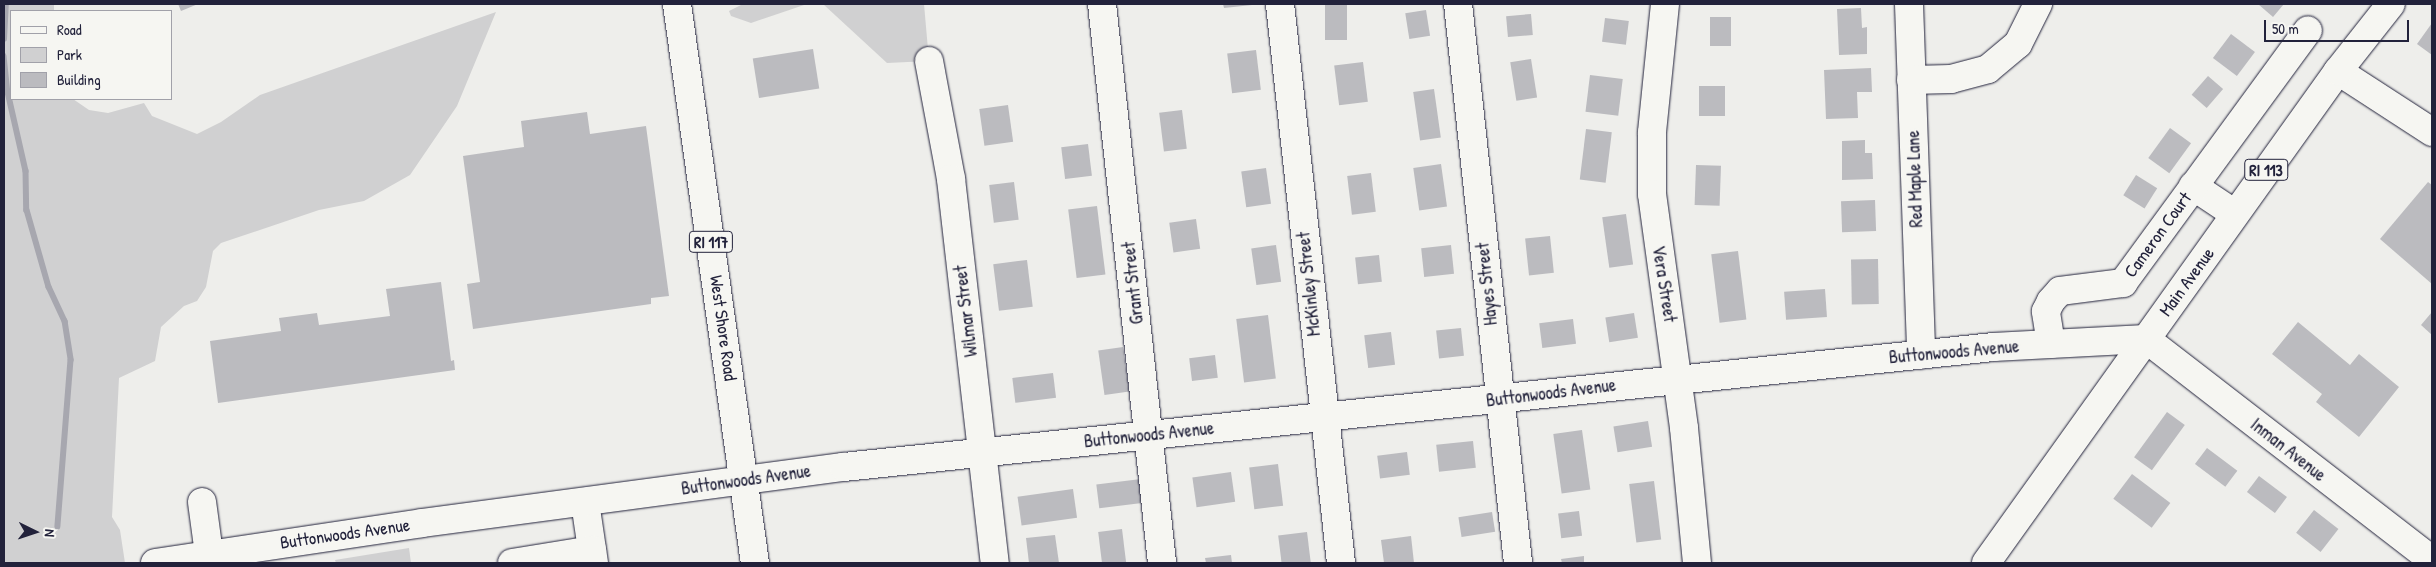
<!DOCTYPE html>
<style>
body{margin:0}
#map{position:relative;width:2436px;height:567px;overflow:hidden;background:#eeeeeb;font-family:"Patrick Hand",sans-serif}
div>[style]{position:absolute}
.green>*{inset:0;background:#d0d0d1}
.stream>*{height:5.5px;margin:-2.75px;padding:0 2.75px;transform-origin:2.75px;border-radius:2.75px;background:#a7a7af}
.building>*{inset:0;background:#bbbbbf;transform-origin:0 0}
.roads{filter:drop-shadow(0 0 1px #22223b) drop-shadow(0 0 1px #22223b)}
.minor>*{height:28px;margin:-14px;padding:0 14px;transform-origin:14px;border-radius:14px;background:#f6f6f2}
.major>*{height:28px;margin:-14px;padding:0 14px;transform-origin:14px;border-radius:14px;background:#f6f6f2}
span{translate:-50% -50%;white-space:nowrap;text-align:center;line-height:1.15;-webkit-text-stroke:4px #f6f6f2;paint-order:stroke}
.shield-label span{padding:1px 4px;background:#f6f6f2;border:1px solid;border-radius:4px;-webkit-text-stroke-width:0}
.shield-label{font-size:16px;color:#22223b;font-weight:700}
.street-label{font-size:18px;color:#22223b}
.frame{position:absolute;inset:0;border:5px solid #22223b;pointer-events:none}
.legend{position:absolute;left:10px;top:10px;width:162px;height:90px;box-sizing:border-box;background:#f6f6f2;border:1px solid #a1a1a9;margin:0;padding:6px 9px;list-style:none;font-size:15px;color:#22223b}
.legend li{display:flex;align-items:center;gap:10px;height:25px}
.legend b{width:25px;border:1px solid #a1a1a9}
.north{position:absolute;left:10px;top:507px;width:50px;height:50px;-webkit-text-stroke:4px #f6f6f2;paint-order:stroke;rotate:94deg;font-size:14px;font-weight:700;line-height:20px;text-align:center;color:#22223b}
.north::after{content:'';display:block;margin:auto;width:18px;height:22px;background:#22223b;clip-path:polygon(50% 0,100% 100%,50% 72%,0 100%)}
.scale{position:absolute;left:2264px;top:20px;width:145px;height:22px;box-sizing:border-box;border:2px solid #22223b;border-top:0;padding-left:6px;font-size:15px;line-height:18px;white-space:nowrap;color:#22223b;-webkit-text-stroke:4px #f6f6f2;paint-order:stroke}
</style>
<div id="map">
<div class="green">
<div style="clip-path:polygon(4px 4px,54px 4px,54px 11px,11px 11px,11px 99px,73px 99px,89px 110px,108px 113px,144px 103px,152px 116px,197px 134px,221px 122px,260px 95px,496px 12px,457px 106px,410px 175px,364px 201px,319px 210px,221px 243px,213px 251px,206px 287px,197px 301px,184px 306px,161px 327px,155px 361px,119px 378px,112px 517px,120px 530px,125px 563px,4px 563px)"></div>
<div style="clip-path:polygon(743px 4px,807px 4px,751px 23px,731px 16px,729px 11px)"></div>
<div style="clip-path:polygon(823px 4px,924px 4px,929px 61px,887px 63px)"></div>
<div style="clip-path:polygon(409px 548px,411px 563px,336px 563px,335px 560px)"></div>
</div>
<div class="stream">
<div style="left:4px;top:39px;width:35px;rotate:-87deg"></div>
<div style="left:4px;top:56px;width:36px;rotate:84deg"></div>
<div style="left:8px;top:92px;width:81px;rotate:77.2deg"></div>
<div style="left:26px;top:171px;width:39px;rotate:89deg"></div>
<div style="left:27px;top:210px;width:80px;rotate:74.1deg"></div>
<div style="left:49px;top:287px;width:38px;rotate:65deg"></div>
<div style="left:65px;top:321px;width:39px;rotate:81deg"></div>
<div style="left:71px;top:360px;width:167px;rotate:94.5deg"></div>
</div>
<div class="building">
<div style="clip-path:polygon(178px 4px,198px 4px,181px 11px)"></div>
<div style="clip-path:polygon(1223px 4px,1251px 4px,1252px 5px,1224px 8px)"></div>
<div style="left:1325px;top:4px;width:22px;height:36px"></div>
<div style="clip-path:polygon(2258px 4px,2284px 4px,2273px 17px)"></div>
<div style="clip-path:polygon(1861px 8px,1862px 28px,1867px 27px,1867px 54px,1839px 55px,1837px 9px)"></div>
<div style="left:1426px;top:10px;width:26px;height:21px;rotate:81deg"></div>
<div style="left:1531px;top:14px;width:21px;height:25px;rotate:85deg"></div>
<div style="left:1710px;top:17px;width:21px;height:29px"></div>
<div style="left:1605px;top:18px;width:24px;height:24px;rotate:7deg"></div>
<div style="clip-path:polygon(2432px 23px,2432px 55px,2417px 44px)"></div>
<div style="left:2231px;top:34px;width:30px;height:30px;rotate:37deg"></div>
<div style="left:813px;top:49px;width:40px;height:61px;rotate:81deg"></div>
<div style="left:1256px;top:50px;width:40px;height:29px;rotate:83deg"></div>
<div style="left:1531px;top:59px;width:39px;height:21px;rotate:81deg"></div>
<div style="left:1363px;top:62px;width:40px;height:29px;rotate:83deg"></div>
<div style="clip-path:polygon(1871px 68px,1872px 92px,1857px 92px,1858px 118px,1826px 119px,1824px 70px)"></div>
<div style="left:1590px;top:75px;width:33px;height:37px;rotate:7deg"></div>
<div style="left:2208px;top:76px;width:20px;height:25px;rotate:41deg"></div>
<div style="left:1699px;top:86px;width:26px;height:30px"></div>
<div style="left:1434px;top:89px;width:49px;height:21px;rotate:82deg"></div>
<div style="left:1008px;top:105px;width:37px;height:29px;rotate:82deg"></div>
<div style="left:1182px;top:110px;width:39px;height:23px;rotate:83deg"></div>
<div style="clip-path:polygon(587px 112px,590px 134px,646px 126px,669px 296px,651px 298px,651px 304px,473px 329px,467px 284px,480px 282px,463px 156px,524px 147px,521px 121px)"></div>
<div style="left:2170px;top:128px;width:26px;height:37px;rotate:36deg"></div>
<div style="left:1586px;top:129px;width:26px;height:51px;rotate:7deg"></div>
<div style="clip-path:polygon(1865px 140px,1865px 153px,1872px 153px,1873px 179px,1842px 180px,1842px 141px)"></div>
<div style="left:1088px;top:144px;width:32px;height:27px;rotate:83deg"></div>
<div style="left:1441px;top:164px;width:43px;height:28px;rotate:82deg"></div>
<div style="left:1696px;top:165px;width:25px;height:40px;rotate:2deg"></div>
<div style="left:1266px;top:168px;width:36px;height:25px;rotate:82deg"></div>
<div style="left:1371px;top:173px;width:39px;height:24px;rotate:83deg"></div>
<div style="left:2136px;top:175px;width:25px;height:24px;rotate:32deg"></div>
<div style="left:1014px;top:182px;width:38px;height:25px;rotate:83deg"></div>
<div style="clip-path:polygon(2428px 182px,2432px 185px,2432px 284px,2380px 239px)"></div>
<div style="left:1875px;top:200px;width:31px;height:34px;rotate:88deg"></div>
<div style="left:1097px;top:206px;width:69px;height:29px;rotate:83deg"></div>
<div style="left:1626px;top:214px;width:51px;height:24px;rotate:82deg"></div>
<div style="left:1196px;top:219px;width:30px;height:27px;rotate:82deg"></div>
<div style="left:1550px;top:236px;width:37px;height:25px;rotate:84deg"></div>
<div style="left:1276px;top:245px;width:37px;height:25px;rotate:82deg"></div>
<div style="left:1451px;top:245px;width:29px;height:30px;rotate:84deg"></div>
<div style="left:1738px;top:251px;width:69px;height:27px;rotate:83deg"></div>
<div style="left:1379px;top:255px;width:27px;height:24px;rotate:84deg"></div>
<div style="left:1878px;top:259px;width:45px;height:27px;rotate:89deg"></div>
<div style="left:1027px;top:260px;width:47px;height:34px;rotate:83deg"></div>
<div style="clip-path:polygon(441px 282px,451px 361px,454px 360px,455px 370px,218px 403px,210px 341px,281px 331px,279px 318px,317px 313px,319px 325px,390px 316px,386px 289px)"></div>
<div style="left:1825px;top:289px;width:28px;height:41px;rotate:86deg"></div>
<div style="clip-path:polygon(2432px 312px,2432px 335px,2421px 325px)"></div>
<div style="left:1634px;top:313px;width:25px;height:29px;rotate:81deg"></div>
<div style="left:1268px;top:315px;width:64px;height:32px;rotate:83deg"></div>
<div style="left:1573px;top:319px;width:25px;height:34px;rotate:83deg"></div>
<div style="clip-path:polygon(2298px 322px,2350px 365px,2359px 354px,2399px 387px,2359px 437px,2316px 402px,2322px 394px,2272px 354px)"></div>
<div style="left:1461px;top:328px;width:28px;height:25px;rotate:84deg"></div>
<div style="left:1391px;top:332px;width:33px;height:27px;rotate:83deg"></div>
<div style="left:1123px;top:347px;width:45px;height:25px;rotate:82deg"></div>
<div style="left:1215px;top:355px;width:23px;height:26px;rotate:83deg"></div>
<div style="left:1053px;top:373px;width:25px;height:41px;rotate:83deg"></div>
<div style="left:2167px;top:412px;width:22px;height:56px;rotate:36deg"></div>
<div style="left:1648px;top:421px;width:26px;height:35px;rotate:81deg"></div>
<div style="left:1582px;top:430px;width:60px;height:29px;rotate:82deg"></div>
<div style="left:1473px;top:441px;width:27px;height:37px;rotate:84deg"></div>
<div style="left:2207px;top:448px;width:38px;height:20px;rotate:37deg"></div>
<div style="left:1407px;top:452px;width:23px;height:30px;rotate:83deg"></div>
<div style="left:1278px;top:464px;width:42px;height:29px;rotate:83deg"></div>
<div style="left:1231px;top:472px;width:30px;height:39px;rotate:82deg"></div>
<div style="left:2132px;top:474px;width:48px;height:31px;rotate:37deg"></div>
<div style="left:2259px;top:476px;width:35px;height:20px;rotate:37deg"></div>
<div style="left:1141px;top:479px;width:24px;height:45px;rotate:83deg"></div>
<div style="left:1654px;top:481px;width:59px;height:25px;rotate:83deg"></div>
<div style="left:1073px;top:489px;width:29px;height:56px;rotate:82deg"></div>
<div style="left:2314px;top:510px;width:31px;height:29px;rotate:38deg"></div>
<div style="left:1579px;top:511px;width:25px;height:21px;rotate:83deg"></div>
<div style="left:1492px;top:512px;width:20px;height:34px;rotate:81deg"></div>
<div style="left:1122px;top:529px;width:34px;height:24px;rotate:83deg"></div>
<div style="left:1307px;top:532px;width:31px;height:29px;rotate:83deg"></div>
<div style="clip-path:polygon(1055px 535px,1059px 563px,1029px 563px,1026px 538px)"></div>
<div style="clip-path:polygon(1411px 536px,1414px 563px,1384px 563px,1381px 540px)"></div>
<div style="clip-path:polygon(1231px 555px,1232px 563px,1206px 563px,1205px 558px)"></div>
<div style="clip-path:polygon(1584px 556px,1584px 563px,1562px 563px,1561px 559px)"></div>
</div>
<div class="roads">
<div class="minor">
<div style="left:1102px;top:4px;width:562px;rotate:83.87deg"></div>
<div style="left:1280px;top:4px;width:562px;rotate:83.77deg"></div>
<div style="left:1458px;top:4px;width:562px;rotate:83.87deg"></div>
<div style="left:1665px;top:4px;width:130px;rotate:95.8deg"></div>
<div style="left:1652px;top:133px;width:61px;rotate:90deg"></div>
<div style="left:1652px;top:194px;width:236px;rotate:82.2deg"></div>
<div style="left:1684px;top:428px;width:136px;rotate:84.5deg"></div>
<div style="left:1909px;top:4px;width:351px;rotate:88deg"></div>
<div style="left:929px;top:61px;width:120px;rotate:79.4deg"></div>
<div style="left:951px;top:179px;width:387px;rotate:83.5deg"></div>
<div style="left:2338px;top:71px;width:112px;rotate:33deg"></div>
<div style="left:1911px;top:80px;width:40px;rotate:-1.4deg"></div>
<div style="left:1951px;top:79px;width:38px;rotate:-15deg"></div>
<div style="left:1988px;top:69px;width:39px;rotate:-40deg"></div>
<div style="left:2018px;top:44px;width:45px;rotate:-63.4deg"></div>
<div style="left:2193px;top:186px;width:50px;rotate:33.7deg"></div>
<div style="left:2051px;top:344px;width:33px;rotate:-99deg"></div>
<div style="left:2046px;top:311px;width:11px;rotate:-63deg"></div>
<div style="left:2051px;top:301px;width:13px;rotate:-48deg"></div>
<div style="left:2060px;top:291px;width:64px;rotate:-7.2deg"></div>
<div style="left:2123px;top:283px;width:313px;rotate:-53.8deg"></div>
<div style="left:202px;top:502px;width:52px;rotate:82.3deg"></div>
<div style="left:585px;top:502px;width:62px;rotate:81.6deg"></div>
<div style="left:155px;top:563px;width:270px;rotate:-8.5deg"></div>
<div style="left:422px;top:523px;width:426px;rotate:-7.6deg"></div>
<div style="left:844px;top:467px;width:1155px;rotate:-5.96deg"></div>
<div style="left:1993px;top:347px;width:153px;rotate:-3deg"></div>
<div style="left:2146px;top:339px;width:361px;rotate:37.7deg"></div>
<div style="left:512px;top:563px;width:81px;rotate:-9.2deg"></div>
</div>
<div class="major">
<div style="left:677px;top:4px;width:564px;rotate:82.06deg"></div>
<div style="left:1986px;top:563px;width:605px;rotate:-54.42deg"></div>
<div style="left:2338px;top:71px;width:85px;rotate:-51.7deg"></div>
</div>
</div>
<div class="shield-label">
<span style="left:2266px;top:170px">RI 113</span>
<span style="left:711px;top:242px">RI 117</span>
</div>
<div class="street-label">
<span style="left:1915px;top:179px;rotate:-92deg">Red Maple Lane</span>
<span style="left:2158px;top:235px;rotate:-54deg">Cameron Court</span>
<span style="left:2187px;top:282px;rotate:-54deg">Main Avenue</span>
<span style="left:1133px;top:283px;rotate:-96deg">Grant Street</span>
<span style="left:1309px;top:284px;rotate:-96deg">McKinley Street</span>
<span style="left:1487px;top:284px;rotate:-96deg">Hayes Street</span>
<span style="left:1664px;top:284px;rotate:81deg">Vera Street</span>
<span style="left:966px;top:311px;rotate:-97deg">Wilmar Street</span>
<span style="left:723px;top:328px;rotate:82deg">West Shore Road</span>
<span style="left:1954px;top:352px;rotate:-5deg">Buttonwoods Avenue</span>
<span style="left:1551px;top:393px;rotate:-7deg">Buttonwoods Avenue</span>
<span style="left:1149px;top:435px;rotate:-6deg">Buttonwoods Avenue</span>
<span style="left:2288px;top:450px;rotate:38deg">Inman Avenue</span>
<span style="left:746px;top:480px;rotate:-8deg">Buttonwoods Avenue</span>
<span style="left:345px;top:534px;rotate:-8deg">Buttonwoods Avenue</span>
</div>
<div class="frame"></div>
<ul class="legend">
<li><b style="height:6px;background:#f6f6f2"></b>Road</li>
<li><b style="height:14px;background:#d0d0d1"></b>Park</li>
<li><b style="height:14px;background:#bbbbbf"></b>Building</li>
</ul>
<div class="north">N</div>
<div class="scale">50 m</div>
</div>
